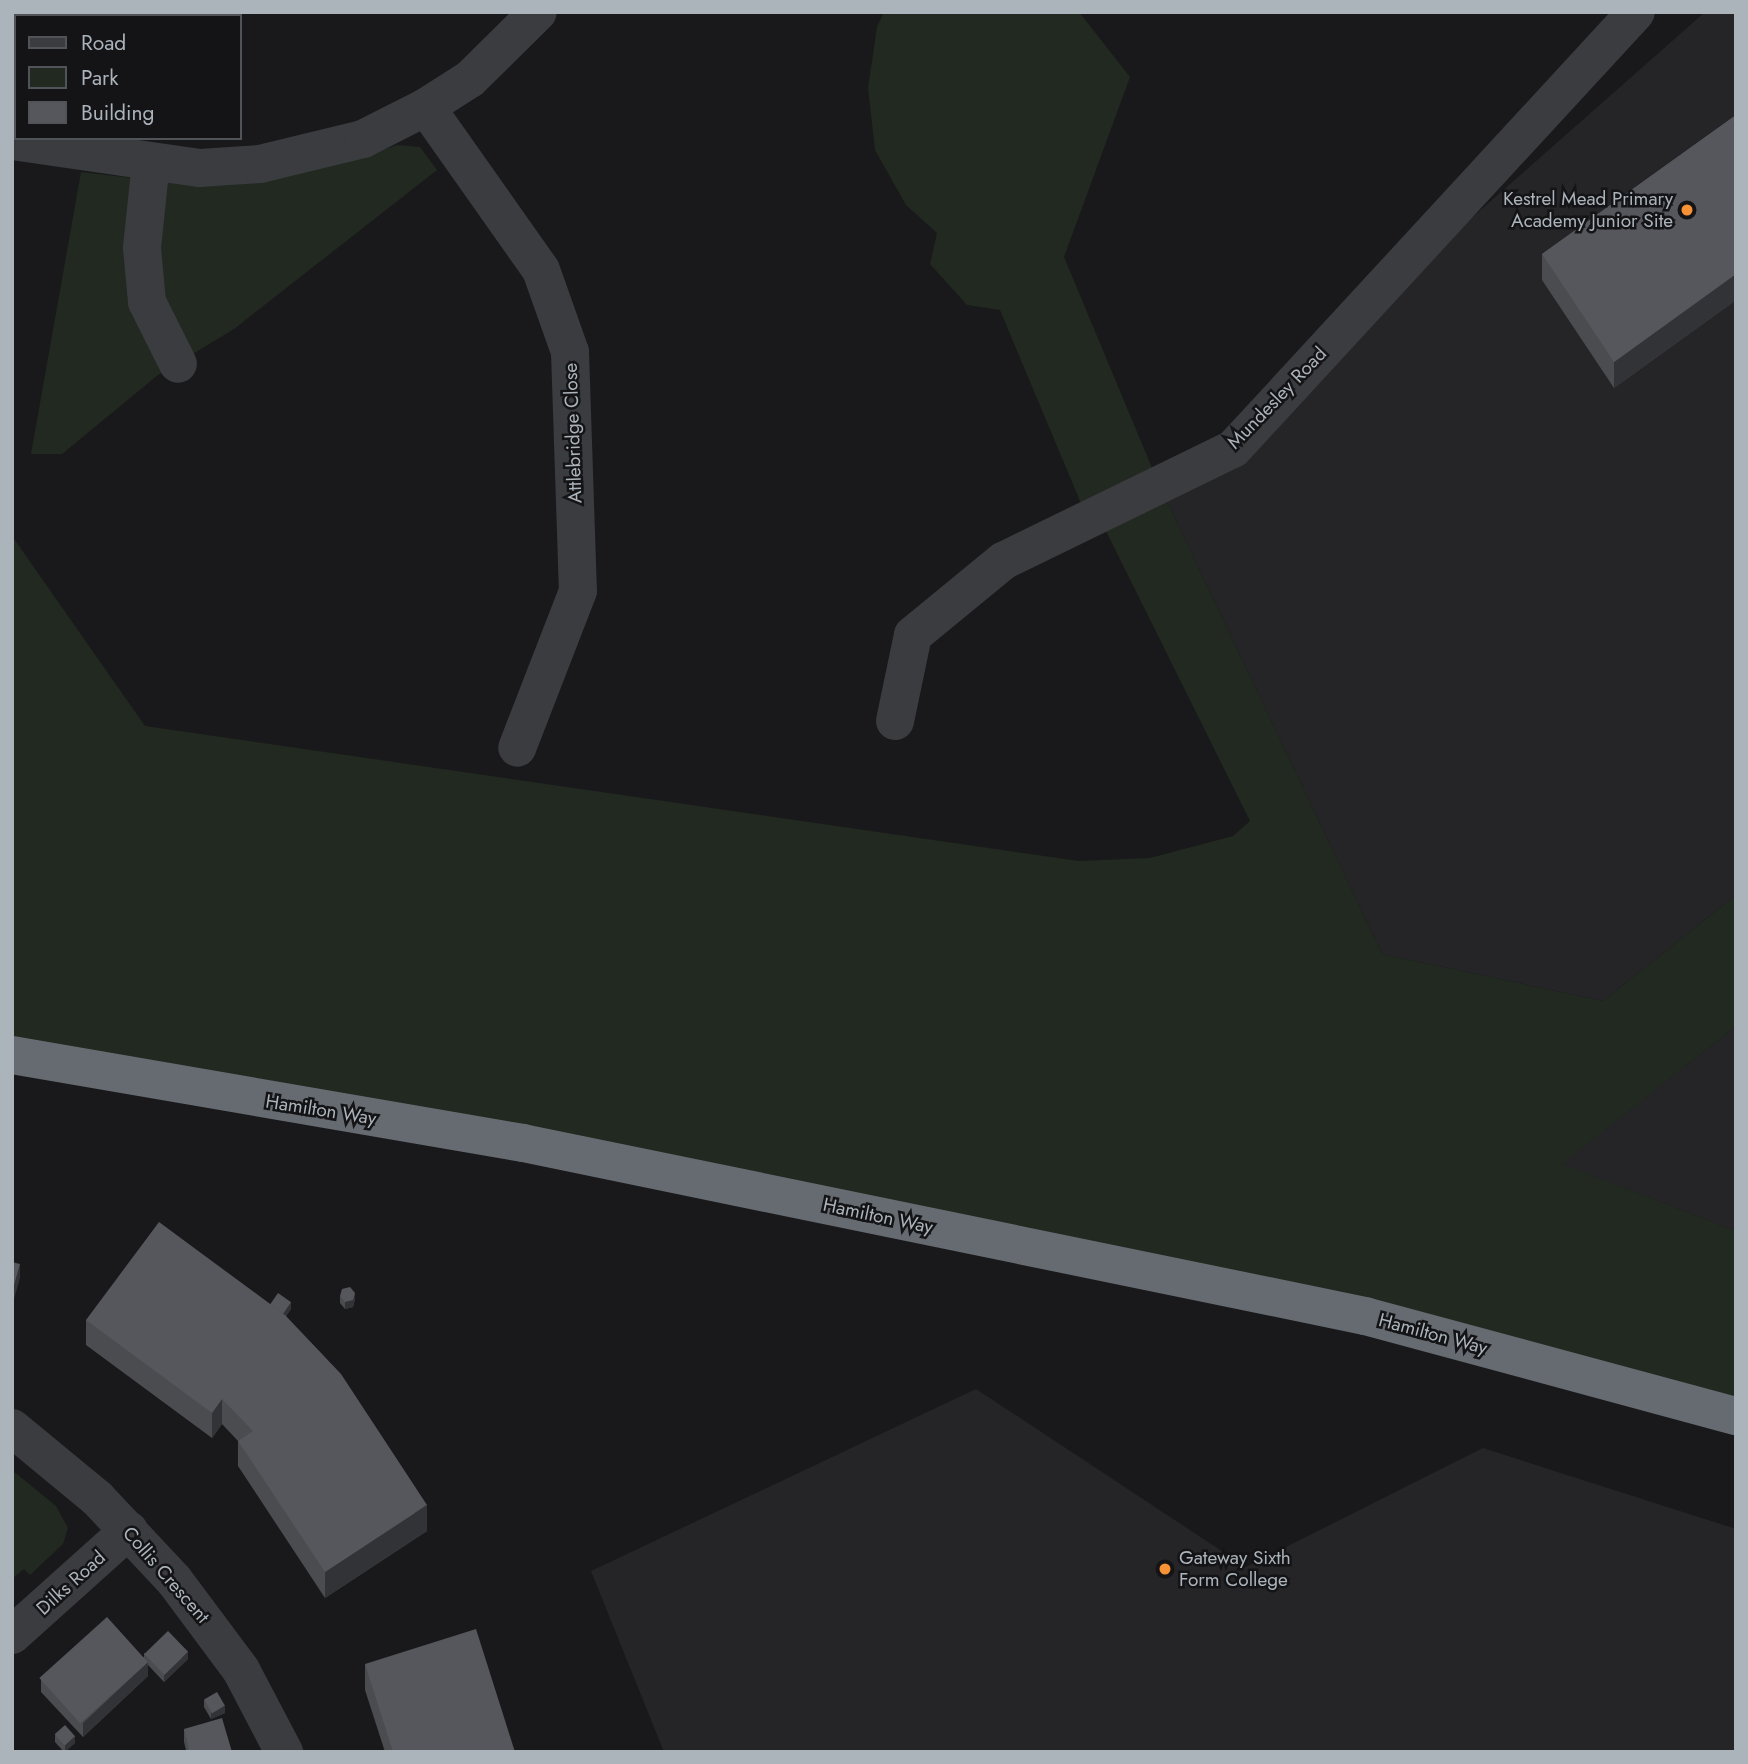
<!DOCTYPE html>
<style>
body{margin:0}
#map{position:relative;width:1748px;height:1764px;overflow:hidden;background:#19191b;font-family:Jost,sans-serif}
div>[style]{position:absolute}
.built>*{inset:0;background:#252528}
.green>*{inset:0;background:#212920}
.minor>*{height:38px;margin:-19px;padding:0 19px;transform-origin:19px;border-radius:19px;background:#3a3c40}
.highway>*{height:38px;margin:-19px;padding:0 19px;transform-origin:19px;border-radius:19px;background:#656b71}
.wall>*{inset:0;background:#4a4c50}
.shaded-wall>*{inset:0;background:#323336}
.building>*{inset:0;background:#55575c;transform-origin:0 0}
.dots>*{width:19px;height:19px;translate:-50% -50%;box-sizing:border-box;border:4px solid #141416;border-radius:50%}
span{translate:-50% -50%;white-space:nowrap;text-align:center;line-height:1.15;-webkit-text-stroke:5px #141416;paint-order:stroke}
.poi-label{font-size:19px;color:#abb3bb}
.right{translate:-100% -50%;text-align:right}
.left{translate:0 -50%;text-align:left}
.street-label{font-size:19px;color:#abb3bb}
.frame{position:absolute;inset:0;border:14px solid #abb3bb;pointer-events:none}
.legend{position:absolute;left:14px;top:14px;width:228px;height:126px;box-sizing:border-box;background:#141416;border:2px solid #505458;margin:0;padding:9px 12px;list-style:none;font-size:21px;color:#abb3bb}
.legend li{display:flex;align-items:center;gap:14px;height:35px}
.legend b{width:35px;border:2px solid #505458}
</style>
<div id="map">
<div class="built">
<div style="clip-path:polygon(1705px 12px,1736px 12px,1736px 895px,1603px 1001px,1382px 954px,1162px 491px)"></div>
<div style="clip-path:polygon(1736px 1026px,1736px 1231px,1561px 1164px)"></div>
<div style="clip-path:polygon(976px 1389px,1246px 1567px,1483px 1448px,1736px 1529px,1736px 1752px,664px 1752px,591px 1571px)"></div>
</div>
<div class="green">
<div style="clip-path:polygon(884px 12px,1079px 12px,1130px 77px,1064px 257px,1155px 475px,1088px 520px,1000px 310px,967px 305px,930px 264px,937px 233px,906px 205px,875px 150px,868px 88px,877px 27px)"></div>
<div style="clip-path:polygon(397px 145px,420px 147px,437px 170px,234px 329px,158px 375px,62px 454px,31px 454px,81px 172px,202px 186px,353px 160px)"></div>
<div style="clip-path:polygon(1162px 491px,1382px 954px,1603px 1001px,1736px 895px,1736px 1026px,1562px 1164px,1736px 1231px,1736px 1424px,1229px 1287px,12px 1056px,12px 536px,145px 726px,1079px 861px,1150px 858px,1233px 836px,1250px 821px,1103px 525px)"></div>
<div style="clip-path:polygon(12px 1470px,56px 1506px,68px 1528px,63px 1544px,30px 1575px,24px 1569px,12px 1579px)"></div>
</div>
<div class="minor">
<div style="left:35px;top:16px;width:4px;rotate:-76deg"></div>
<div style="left:426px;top:107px;width:199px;rotate:54.8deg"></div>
<div style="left:541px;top:270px;width:87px;rotate:70.5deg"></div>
<div style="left:570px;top:352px;width:239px;rotate:88.1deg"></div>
<div style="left:578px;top:591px;width:168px;rotate:111.2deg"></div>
<div style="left:12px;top:141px;width:190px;rotate:8.2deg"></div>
<div style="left:200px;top:168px;width:60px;rotate:-3.8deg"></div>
<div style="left:260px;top:164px;width:106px;rotate:-13.6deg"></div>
<div style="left:363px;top:139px;width:71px;rotate:-26.9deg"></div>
<div style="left:426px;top:107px;width:52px;rotate:-32.5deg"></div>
<div style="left:470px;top:79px;width:95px;rotate:-44.6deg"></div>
<div style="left:151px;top:162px;width:86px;rotate:96deg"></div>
<div style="left:142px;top:248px;width:54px;rotate:84.7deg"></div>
<div style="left:147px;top:302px;width:69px;rotate:63.4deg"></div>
<div style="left:895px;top:721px;width:88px;rotate:-78.2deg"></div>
<div style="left:913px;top:635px;width:117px;rotate:-39.4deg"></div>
<div style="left:1003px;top:561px;width:256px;rotate:-26deg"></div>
<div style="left:1233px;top:449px;width:594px;rotate:-47.32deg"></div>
<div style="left:12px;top:1428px;width:110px;rotate:39.5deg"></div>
<div style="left:97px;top:1498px;width:112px;rotate:46.8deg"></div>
<div style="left:174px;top:1580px;width:112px;rotate:53.3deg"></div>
<div style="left:241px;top:1670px;width:93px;rotate:62.3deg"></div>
<div style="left:12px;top:1635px;width:157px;rotate:-41.9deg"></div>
</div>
<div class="highway">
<div style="left:12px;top:1055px;width:519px;rotate:9.77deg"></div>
<div style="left:523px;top:1143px;width:860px;rotate:11.61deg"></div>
<div style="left:1365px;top:1316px;width:384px;rotate:15.1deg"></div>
</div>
<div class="wall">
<div style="clip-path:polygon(1736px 115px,1736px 300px,1614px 388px,1542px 280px,1542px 254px)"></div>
<div style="clip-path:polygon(340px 1296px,355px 1299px,353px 1307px,345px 1309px,340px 1303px)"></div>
<div style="clip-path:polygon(291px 1309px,286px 1316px,427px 1531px,325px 1598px,238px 1466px,238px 1441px,222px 1424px,212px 1438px,86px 1345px,86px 1320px)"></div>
<div style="clip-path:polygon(144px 1653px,188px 1659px,164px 1682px,148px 1665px,148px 1676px,83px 1737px,41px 1692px,41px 1679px,144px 1657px)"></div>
<div style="clip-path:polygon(365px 1664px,515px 1752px,385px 1752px,365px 1690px)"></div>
<div style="clip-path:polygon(204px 1700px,225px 1713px,211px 1719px,204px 1707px)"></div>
<div style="clip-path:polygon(184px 1729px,232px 1752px,186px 1750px,184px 1742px)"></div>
<div style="clip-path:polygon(55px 1735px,75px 1743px,64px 1752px,55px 1742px)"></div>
</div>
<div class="shaded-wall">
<div style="clip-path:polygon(1736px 274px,1736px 300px,1614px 388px,1614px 362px)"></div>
<div style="clip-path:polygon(20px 1264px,20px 1278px,12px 1306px,12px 1293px)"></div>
<div style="clip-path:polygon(355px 1293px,355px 1299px,353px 1307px,345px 1309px,345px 1302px)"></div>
<div style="clip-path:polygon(291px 1302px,291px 1309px,282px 1321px,282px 1314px)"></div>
<div style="clip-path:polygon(222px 1399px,222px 1424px,212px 1438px,212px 1413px)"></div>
<div style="clip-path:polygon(427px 1505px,427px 1531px,325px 1598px,325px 1572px)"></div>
<div style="clip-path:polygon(188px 1652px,188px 1659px,164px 1682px,164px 1675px)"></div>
<div style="clip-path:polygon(148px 1662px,148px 1676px,83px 1737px,83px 1723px)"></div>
<div style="clip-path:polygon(225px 1706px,225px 1713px,211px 1719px,211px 1713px)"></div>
<div style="clip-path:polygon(75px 1736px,75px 1743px,65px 1752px,65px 1745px)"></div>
</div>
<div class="building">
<div style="clip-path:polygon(1736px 115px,1736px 274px,1614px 362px,1542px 254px)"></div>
<div style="clip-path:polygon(159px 1222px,285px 1315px,341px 1374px,427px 1505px,325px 1572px,238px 1441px,253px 1431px,222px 1399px,212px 1413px,86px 1320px)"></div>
<div style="clip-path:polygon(12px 1262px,20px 1264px,12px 1293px)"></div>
<div style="clip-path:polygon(350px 1287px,355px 1293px,353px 1300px,345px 1302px,340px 1296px,342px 1289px)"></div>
<div style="left:278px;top:1293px;width:16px;height:14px;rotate:35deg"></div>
<div style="left:107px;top:1617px;width:61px;height:91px;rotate:48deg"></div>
<div style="clip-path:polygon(476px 1629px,515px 1752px,393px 1752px,365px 1664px)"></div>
<div style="left:168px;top:1631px;width:29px;height:33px;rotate:46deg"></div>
<div style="left:217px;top:1692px;width:16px;height:15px;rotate:60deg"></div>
<div style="clip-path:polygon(222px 1718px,232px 1752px,180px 1752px,189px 1749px,184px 1729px)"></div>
<div style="left:65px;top:1725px;width:15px;height:14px;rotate:48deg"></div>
</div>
<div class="dots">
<div style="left:1687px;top:210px;background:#f69135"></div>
<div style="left:1165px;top:1569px;background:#f69135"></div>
</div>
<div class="poi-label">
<span class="right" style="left:1673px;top:210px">Kestrel Mead Primary<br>Academy Junior Site</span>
<span class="left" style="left:1179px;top:1569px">Gateway Sixth<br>Form College</span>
</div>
<div class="street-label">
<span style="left:1277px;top:398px;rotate:-46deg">Mundesley Road</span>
<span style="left:573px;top:433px;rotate:-92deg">Attlebridge Close</span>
<span style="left:321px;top:1110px;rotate:9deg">Hamilton Way</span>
<span style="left:878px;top:1216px;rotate:12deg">Hamilton Way</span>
<span style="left:1433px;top:1334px;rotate:15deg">Hamilton Way</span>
<span style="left:166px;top:1575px;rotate:49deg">Collis Crescent</span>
<span style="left:71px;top:1583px;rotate:-42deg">Dilks Road</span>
</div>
<div class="frame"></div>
<ul class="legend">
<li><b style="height:9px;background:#3a3c40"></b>Road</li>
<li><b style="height:19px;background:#212920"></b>Park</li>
<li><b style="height:19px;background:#55575c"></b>Building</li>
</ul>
</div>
